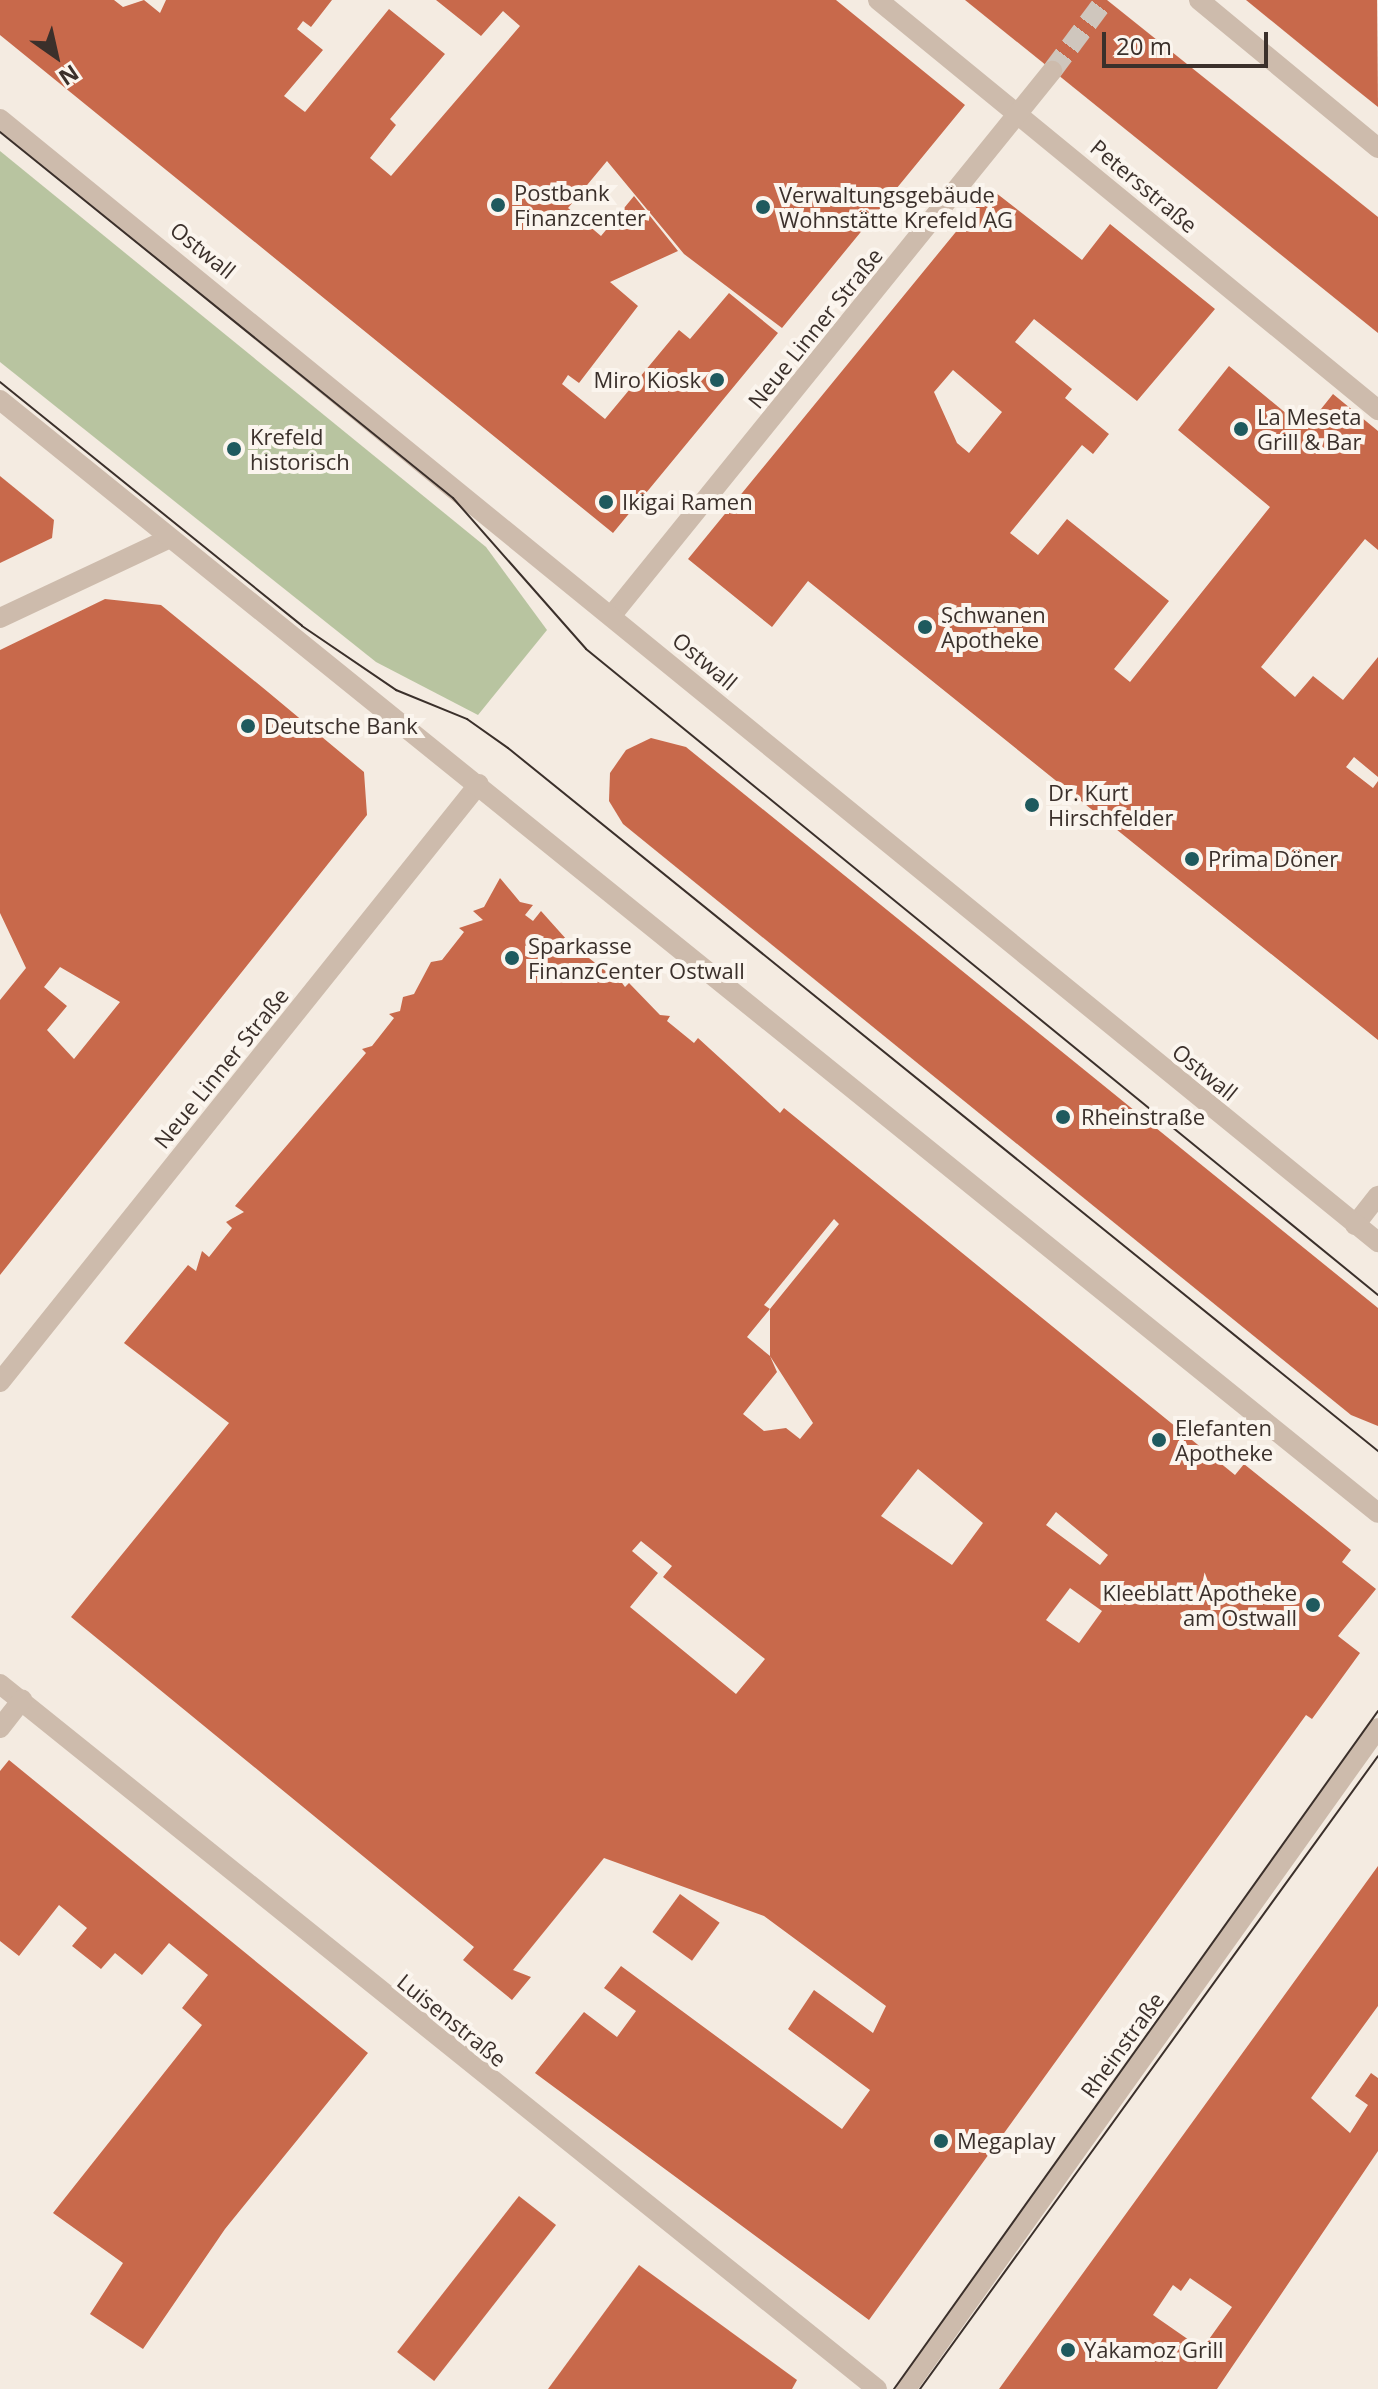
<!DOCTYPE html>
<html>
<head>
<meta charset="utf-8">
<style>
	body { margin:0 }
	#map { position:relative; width:1378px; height:2389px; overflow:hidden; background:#f4ebe1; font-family:"Open Sans",sans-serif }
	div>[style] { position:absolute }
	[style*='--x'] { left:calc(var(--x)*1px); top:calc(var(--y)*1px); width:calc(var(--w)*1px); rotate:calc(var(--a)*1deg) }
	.green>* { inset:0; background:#b8c4a0 }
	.building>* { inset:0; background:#c8694b; transform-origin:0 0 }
	.pedestrian-tunnel>* { height:20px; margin-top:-10px; transform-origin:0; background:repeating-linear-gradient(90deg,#cfc6bd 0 20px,transparent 0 30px) }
	.pedestrian>* { height:20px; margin:-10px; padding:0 10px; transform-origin:10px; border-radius:10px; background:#cdbbac }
	.minor>* { height:20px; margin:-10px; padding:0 10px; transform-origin:10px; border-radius:10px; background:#cdbbac }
	.tertiary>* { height:20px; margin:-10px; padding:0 10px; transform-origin:10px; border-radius:10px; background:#cdbbac }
	.tram>* { height:2px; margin:-1px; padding:0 1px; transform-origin:1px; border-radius:1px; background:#3b302b }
	.dots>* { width:22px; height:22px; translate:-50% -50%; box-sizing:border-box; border:4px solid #fbf5ee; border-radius:50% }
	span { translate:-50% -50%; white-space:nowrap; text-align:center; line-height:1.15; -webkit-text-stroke:8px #fbf5ee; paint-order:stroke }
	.street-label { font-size:22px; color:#3b302b }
	.poi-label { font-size:22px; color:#3b302b }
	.left { translate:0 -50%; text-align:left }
	.right { translate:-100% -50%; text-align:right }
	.north { position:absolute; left:16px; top:16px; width:80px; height:80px; -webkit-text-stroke:6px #fbf5ee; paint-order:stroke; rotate:146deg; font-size:22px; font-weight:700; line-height:32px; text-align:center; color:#3b302b }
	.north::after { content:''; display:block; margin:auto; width:28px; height:36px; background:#3b302b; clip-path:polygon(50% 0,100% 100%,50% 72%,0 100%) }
	.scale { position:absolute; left:1102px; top:32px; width:166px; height:36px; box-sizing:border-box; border:4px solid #3b302b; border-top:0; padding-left:10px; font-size:24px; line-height:28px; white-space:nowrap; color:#3b302b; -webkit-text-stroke:6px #fbf5ee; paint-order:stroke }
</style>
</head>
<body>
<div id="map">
	<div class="green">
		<i style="clip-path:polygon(0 151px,486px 547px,547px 630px,478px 715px,376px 662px,0 362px)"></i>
	</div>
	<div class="building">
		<i style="clip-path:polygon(0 0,114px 0,123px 7px,144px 0,160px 13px,166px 0,332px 0,311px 27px,303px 21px,297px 29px,323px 50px,284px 96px,305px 112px,389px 9px,445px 54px,390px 119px,396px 125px,370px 158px,391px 176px,520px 26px,503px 11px,481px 36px,436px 0,836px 0,965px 105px,782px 328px,684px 254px,607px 161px,568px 208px,601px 236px,634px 196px,678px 251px,610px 282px,638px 306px,579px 383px,568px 375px,562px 384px,605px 419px,679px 330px,690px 339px,729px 293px,778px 333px,613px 533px,0 35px)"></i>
		<i style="clip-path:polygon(965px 0,1107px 0,1378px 217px,1378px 333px)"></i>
		<i style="clip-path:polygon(1246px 0,1377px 0,1378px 107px,1338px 75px)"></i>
		<i style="clip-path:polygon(evenodd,991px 189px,1082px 260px,1110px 224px,1215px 309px,1137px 401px,1034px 319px,1015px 342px,1072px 389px,1065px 398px,1109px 434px,1093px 454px,1082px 445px,1010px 533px,1038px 555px,1067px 519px,1169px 601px,1114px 669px,1130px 682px,1270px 507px,1178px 430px,1229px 366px,1305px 429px,1333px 394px,1378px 431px,1378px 550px,1365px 539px,1261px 667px,1295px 697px,1313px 676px,1343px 700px,1378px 657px,1378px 777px,1354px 757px,1346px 767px,1373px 788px,1378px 781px,1378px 1040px,808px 581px,772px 627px,688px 559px,991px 189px,953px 370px,1002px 412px,969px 453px,957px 443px,934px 392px,953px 370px)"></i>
		<i style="clip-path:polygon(0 476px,54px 520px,52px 538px,0 563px)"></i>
		<i style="clip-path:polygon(evenodd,105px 599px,161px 605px,268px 692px,364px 772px,367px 815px,0 1275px,0 1000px,26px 968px,0 913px,0 650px,105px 599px,60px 967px,120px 1002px,74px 1059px,47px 1030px,67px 1006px,44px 987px,60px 967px)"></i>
		<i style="clip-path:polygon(651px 738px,686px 747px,1378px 1308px,1378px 1426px,1351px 1415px,623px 824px,609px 801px,610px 773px,626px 750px)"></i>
		<i style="clip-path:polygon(evenodd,500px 878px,520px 902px,533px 905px,525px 915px,533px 921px,541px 911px,567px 940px,584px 946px,580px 951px,608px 973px,612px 969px,625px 987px,629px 983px,660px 1015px,670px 1016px,667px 1021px,694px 1043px,698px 1038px,780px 1113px,784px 1108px,1235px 1475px,1244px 1464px,1324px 1528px,1351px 1550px,1342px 1562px,1376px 1589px,1338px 1636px,1360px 1653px,1312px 1719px,1306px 1715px,869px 2320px,535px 2073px,584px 2012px,617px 2037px,636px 2011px,604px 1988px,621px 1966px,842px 2129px,870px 2090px,788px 2029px,814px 1990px,873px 2033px,886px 2006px,764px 1916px,604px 1858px,513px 1970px,531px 1977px,512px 2000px,463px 1960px,474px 1947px,71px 1617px,229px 1423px,124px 1343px,188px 1265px,196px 1271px,202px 1251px,209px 1257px,232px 1228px,226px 1222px,244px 1212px,235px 1206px,366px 1053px,362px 1049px,372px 1046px,394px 1018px,389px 1014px,400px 1011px,403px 997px,414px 994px,431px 962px,442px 960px,464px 932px,459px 928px,483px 920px,473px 911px,484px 907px,500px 878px,834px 1219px,839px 1224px,770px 1309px,764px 1305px,834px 1219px,500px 878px,770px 1309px,770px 1356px,813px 1423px,800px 1439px,786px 1428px,764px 1431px,743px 1414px,777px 1372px,770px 1356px,747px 1337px,770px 1309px,500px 878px,918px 1469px,983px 1523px,952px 1565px,881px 1516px,918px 1469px,500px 878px,1056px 1512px,1108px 1555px,1100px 1565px,1046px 1525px,1056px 1512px,500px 878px,641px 1541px,672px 1566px,663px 1577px,765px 1659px,736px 1694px,630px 1607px,658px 1573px,632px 1551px,641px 1541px,500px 878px,1070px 1588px,1102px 1611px,1079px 1643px,1046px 1620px,1070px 1588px)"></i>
		<i style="clip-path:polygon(9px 1760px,368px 2053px,225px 2229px,143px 2349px,90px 2314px,123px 2263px,53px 2213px,202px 2025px,182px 2008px,208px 1975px,169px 1943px,142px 1975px,115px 1953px,101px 1969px,72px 1946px,87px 1928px,59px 1905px,19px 1956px,0 1941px,0 1771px)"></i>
		<i style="clip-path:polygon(evenodd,1378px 1866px,1378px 2006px,1311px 2098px,1350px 2133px,1368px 2105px,1355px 2096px,1371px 2073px,1378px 2078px,1378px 2151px,1217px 2389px,999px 2389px,1378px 1866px,1190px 2278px,1232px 2307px,1202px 2349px,1153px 2315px,1173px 2285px,1181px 2291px,1190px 2278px)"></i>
		<i style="left:680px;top:1894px;width:49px;height:47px;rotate:36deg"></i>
		<i style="left:519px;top:2196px;width:47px;height:198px;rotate:38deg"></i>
		<i style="clip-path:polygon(639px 2265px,797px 2380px,792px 2389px,548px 2389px)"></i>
	</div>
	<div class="pedestrian-tunnel">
		<i style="--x:1052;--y:71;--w:89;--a:-53.3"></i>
	</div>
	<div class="pedestrian">
		<i style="--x:878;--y:0;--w:647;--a:39.35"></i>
		<i style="--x:1199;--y:0;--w:232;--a:39.6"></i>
		<i style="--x:612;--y:615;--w:700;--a:-51.03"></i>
		<i style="--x:1355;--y:1225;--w:37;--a:-52"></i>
	</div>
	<div class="minor">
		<i style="--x:0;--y:618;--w:188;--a:-25.2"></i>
		<i style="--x:0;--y:1382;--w:766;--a:-51.31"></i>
		<i style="--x:0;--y:1684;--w:1125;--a:38.79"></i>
		<i style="--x:0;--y:1728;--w:36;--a:-52"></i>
		<i style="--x:906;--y:2389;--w:812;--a:-54.47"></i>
	</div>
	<div class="tertiary">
		<i style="--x:0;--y:119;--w:1778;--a:39.18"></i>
		<i style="--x:0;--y:400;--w:1771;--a:38.93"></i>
	</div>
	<div class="tram">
		<i style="--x:0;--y:132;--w:582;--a:38.94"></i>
		<i style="--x:453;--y:498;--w:201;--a:48.6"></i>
		<i style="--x:586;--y:649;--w:1022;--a:39.2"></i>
		<i style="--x:0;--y:382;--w:388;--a:38.9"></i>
		<i style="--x:302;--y:626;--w:114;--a:34.2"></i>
		<i style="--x:396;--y:690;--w:77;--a:22.2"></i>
		<i style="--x:467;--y:719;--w:50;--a:35.3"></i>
		<i style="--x:508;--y:748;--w:1119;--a:38.94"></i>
		<i style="--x:894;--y:2389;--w:833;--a:-54.48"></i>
		<i style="--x:920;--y:2389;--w:781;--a:-54.11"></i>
	</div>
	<div class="dots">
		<i style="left:498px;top:205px;background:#1f5a5e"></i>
		<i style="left:763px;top:207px;background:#1f5a5e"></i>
		<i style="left:717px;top:380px;background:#1f5a5e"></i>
		<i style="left:1241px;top:429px;background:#1f5a5e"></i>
		<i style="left:234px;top:449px;background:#1f5a5e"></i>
		<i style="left:606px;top:502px;background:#1f5a5e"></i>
		<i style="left:925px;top:627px;background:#1f5a5e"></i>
		<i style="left:248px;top:726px;background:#1f5a5e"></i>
		<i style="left:1032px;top:805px;background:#1f5a5e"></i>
		<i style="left:1192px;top:859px;background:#1f5a5e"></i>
		<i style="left:512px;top:958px;background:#1f5a5e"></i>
		<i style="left:1063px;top:1117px;background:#1f5a5e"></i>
		<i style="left:1159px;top:1440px;background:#1f5a5e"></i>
		<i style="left:1313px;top:1605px;background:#1f5a5e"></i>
		<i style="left:941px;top:2141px;background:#1f5a5e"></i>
		<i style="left:1068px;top:2350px;background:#1f5a5e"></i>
	</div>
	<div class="street-label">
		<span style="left:1144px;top:186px;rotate:40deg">Petersstraße</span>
		<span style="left:203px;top:250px;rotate:39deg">Ostwall</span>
		<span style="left:815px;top:328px;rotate:-51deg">Neue Linner Straße</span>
		<span style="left:705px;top:661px;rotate:40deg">Ostwall</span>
		<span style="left:221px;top:1068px;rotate:-51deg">Neue Linner Straße</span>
		<span style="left:1205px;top:1072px;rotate:39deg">Ostwall</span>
		<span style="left:452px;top:2020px;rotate:39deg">Luisenstraße</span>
		<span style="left:1122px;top:2045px;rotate:-54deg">Rheinstraße</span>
	</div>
	<div class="poi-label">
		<span class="left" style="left:514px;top:205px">Postbank<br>Finanzcenter</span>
		<span class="left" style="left:779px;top:207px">Verwaltungsgebäude<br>Wohnstätte Krefeld AG</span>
		<span class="right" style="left:701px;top:380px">Miro Kiosk</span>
		<span class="left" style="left:1257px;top:429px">La Meseta<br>Grill &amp; Bar</span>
		<span class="left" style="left:250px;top:449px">Krefeld<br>historisch</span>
		<span class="left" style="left:622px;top:502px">Ikigai Ramen</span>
		<span class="left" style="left:941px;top:627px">Schwanen<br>Apotheke</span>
		<span class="left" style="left:264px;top:726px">Deutsche Bank</span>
		<span class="left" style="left:1048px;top:805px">Dr. Kurt<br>Hirschfelder</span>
		<span class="left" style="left:1208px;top:859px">Prima Döner</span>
		<span class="left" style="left:528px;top:958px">Sparkasse<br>FinanzCenter Ostwall</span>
		<span class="left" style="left:1081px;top:1117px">Rheinstraße</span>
		<span class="left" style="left:1175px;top:1440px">Elefanten<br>Apotheke</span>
		<span class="right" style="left:1297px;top:1605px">Kleeblatt Apotheke<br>am Ostwall</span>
		<span class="left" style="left:957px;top:2141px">Megaplay</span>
		<span class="left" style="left:1084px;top:2350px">Yakamoz Grill</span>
	</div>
	<div class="north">N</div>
	<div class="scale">20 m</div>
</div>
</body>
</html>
